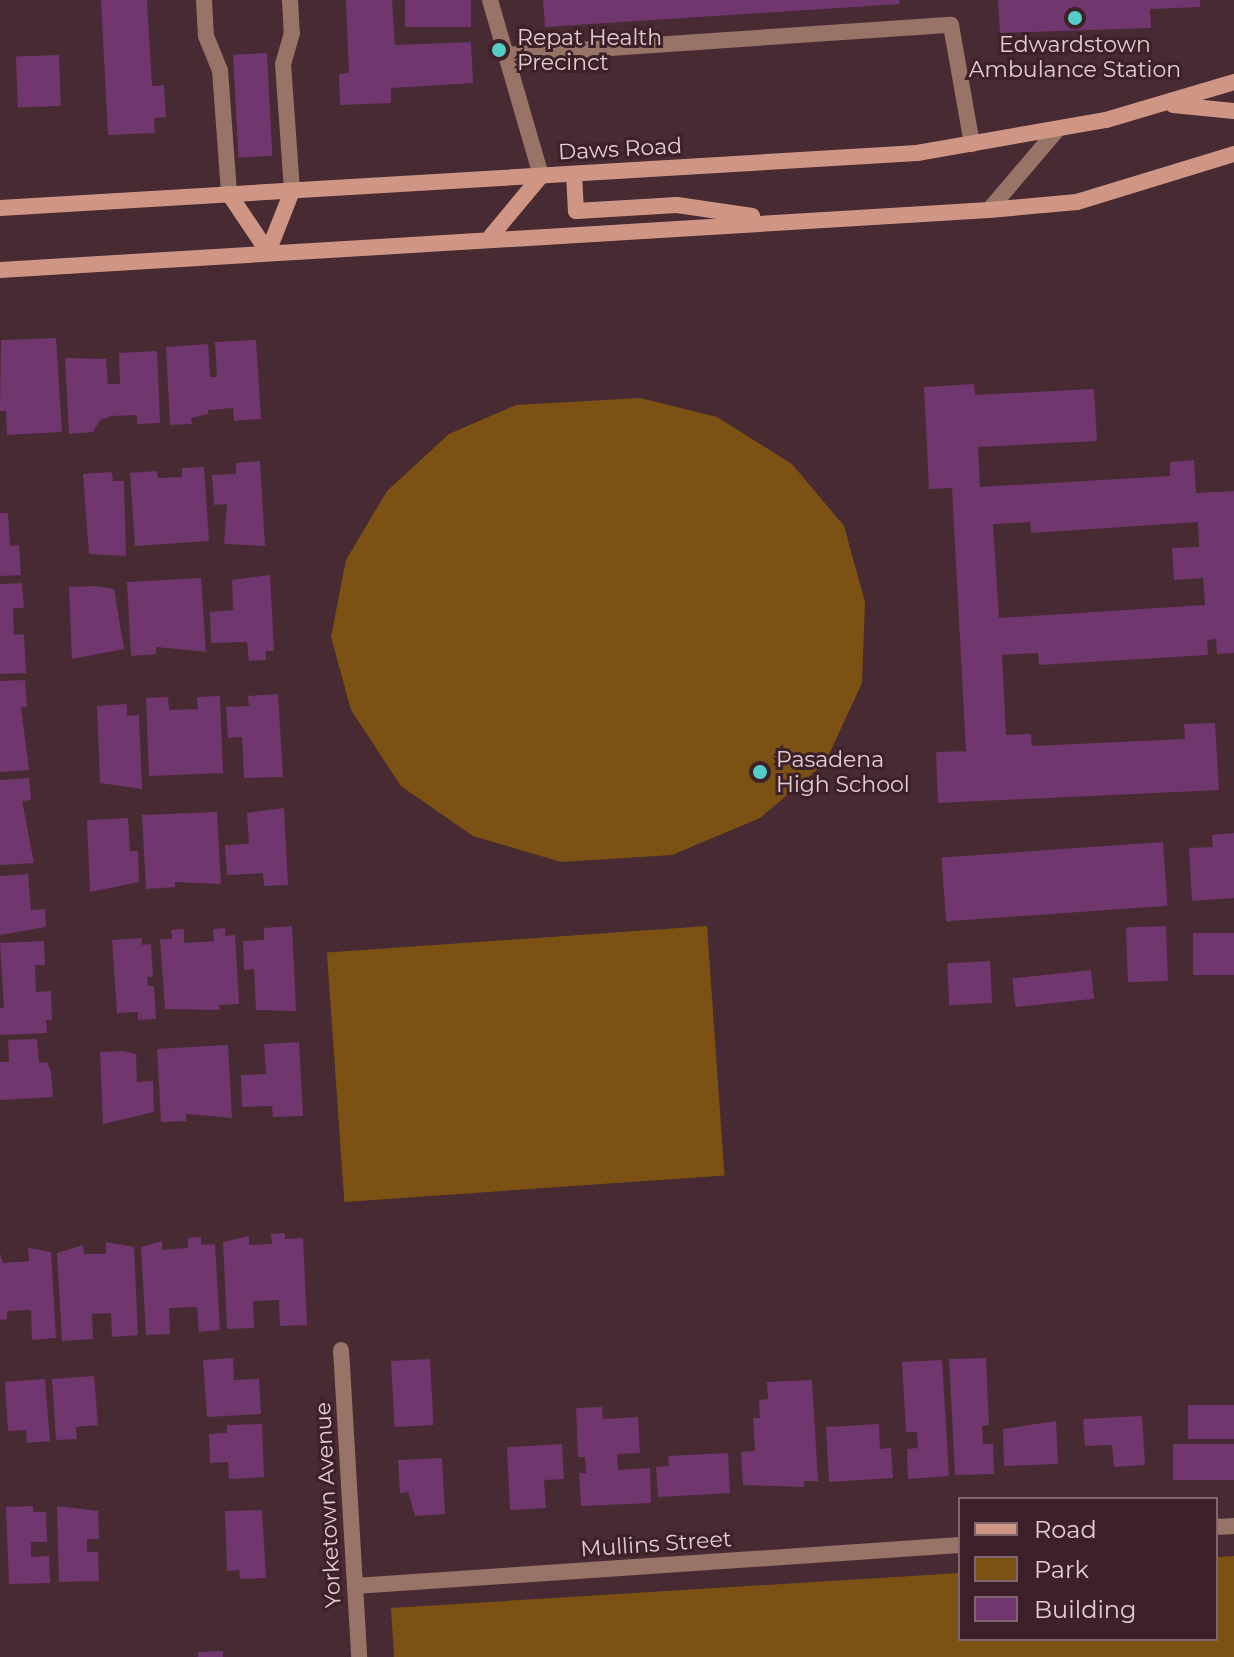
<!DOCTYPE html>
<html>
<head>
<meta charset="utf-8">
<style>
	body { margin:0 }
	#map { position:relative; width:1234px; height:1657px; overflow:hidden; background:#482a32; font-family:Montserrat,sans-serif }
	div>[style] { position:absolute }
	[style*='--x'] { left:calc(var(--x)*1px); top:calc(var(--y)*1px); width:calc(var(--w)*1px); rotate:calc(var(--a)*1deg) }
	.green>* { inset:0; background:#7c5214; transform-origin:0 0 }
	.building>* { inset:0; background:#70376f; transform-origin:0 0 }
	.lane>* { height:16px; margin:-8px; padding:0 8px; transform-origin:8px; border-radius:8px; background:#987368 }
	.street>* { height:16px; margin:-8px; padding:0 8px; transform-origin:8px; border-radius:8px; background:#987368 }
	.secondary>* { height:16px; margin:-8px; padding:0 8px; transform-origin:8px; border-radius:8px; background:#d09685 }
	.dots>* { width:22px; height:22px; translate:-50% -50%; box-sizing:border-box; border:4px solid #3d2028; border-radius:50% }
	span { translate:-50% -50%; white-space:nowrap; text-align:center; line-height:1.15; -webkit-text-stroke:6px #3d2028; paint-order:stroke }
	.poi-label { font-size:22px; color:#e2ced2 }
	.left { translate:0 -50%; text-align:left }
	.street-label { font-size:22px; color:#e2ced2 }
	.legend { position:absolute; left:958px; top:1497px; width:260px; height:144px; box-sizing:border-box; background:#3d2028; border:2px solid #7f666c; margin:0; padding:10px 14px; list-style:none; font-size:24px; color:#e2ced2 }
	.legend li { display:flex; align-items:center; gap:16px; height:40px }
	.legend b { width:40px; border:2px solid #7f666c }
</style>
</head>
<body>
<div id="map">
	<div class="green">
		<i style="clip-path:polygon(640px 398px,717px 417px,792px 464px,844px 526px,865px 602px,862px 683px,825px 763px,760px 818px,672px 855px,561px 862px,473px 836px,401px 786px,351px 710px,331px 637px,346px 560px,387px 491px,449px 434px,516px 405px)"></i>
		<i style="left:707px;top:926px;width:250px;height:381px;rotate:86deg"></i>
		<i style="clip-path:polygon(1234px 1556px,1234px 1657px,394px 1657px,391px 1608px,960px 1573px,960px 1639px,1216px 1639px,1216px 1557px)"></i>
	</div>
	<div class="building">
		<i style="clip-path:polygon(101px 0,147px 0,152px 86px,164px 85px,166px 117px,154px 118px,155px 133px,108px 135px)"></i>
		<i style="clip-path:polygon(346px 0,392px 0,395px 45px,471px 42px,473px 83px,391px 88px,391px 103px,340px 105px,339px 74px,349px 73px)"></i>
		<i style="left:405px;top:0;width:66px;height:27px"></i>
		<i style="clip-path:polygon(543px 0,899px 0,900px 4px,545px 27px)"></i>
		<i style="clip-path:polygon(998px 0,1200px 0,1200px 7px,1150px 9px,1151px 28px,1000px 33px)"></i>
		<i style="left:267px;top:53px;width:103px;height:34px;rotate:87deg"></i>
		<i style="left:59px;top:55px;width:51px;height:43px;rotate:88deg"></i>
		<i style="clip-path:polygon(56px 338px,62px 432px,7px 435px,6px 411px,0 411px,1px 340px)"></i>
		<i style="clip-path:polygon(256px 340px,261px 419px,234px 421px,233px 408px,208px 410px,208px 414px,191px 418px,192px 424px,170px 425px,166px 347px,208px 344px,210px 377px,217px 377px,215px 342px)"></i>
		<i style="clip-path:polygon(157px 351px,160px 423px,137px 424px,137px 415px,111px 416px,100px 420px,93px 432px,69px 434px,65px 358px,106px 359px,108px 384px,120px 384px,119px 353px)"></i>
		<i style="clip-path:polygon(evenodd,974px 384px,975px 395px,1094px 389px,1097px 441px,978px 447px,980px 487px,1170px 476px,1170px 462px,1194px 460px,1196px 493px,1234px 491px,1234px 653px,1217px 654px,1216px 639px,1207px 640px,1208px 655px,1039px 665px,1038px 653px,1002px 655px,1006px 735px,1031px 734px,1032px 746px,1185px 739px,1184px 724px,1215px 723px,1219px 790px,938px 803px,936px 752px,966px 751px,952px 488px,929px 489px,924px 387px,974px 384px,1030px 522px,1031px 533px,1198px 522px,1199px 547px,1172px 548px,1174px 580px,1203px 578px,1205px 605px,999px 618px,993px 524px,1030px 522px)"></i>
		<i style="clip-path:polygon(260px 461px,265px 546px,224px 544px,227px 504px,214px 505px,212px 475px,236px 474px,236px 463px)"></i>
		<i style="clip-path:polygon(204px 467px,209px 541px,135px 546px,130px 473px,157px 471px,158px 478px,182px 477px,182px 468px)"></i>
		<i style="clip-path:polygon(112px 472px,113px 481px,124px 481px,126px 556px,89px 554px,83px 474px)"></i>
		<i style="clip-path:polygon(0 513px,8px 513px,10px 546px,19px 545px,21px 575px,0 576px)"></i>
		<i style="clip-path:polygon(270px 575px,274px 651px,266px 651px,266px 660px,249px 661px,247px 642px,211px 643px,210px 612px,233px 610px,232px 580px)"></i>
		<i style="clip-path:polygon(201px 578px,206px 652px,156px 647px,156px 654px,131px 656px,127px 582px)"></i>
		<i style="clip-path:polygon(22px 583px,24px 608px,13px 608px,14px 635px,24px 634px,26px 673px,0 674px,0 584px)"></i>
		<i style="clip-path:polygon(95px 586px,114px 589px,124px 649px,72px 659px,69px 587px)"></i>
		<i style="clip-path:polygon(25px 680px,27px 707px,21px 707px,29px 770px,0 772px,0 681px)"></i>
		<i style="clip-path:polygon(278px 694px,283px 777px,244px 778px,242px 737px,228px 738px,226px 707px,249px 706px,248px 696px)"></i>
		<i style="clip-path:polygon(220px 696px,223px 773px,149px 776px,146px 698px,168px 697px,169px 710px,198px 709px,197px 697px)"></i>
		<i style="clip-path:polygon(127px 704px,127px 716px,139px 715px,142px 789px,100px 783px,97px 706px)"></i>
		<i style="clip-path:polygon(29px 778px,31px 800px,22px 801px,34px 863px,0 865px,0 780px)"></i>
		<i style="clip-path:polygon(284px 808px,288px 885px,264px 886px,263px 873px,227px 875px,225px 845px,249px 844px,247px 813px)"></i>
		<i style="clip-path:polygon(217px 812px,221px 884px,175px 882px,175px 887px,146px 889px,142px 815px)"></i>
		<i style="clip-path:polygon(128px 818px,130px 851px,138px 851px,139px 882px,90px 892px,87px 820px)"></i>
		<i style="clip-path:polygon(1234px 833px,1234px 898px,1192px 901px,1189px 848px,1213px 847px,1212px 835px)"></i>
		<i style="left:1163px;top:842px;width:64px;height:222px;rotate:86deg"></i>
		<i style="clip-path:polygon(28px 874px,31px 910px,45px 909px,46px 927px,0 935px,0 876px)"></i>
		<i style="clip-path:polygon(292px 926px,296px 1011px,256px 1010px,254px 969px,244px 970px,243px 941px,264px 940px,264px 928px)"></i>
		<i style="left:1166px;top:926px;width:55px;height:40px;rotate:88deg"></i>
		<i style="clip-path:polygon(225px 928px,225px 936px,235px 935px,239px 1004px,219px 1005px,220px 1010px,165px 1009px,160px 939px,172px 939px,171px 930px,184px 929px,184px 943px,214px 941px,213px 929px)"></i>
		<i style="left:1234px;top:933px;width:42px;height:41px;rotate:90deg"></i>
		<i style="clip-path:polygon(142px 938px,142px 945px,151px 944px,153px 977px,147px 977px,148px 986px,154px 986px,156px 1019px,138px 1020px,138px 1012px,117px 1013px,112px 940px)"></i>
		<i style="clip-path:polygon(44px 941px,45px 965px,35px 965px,36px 992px,51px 991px,52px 1020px,46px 1020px,47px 1033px,0 1035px,0 1008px,4px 1008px,0 943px)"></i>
		<i style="left:990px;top:961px;width:42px;height:43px;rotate:87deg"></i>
		<i style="left:1091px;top:970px;width:29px;height:79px;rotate:84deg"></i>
		<i style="clip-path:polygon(37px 1039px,39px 1063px,47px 1062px,51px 1071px,53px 1097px,0 1100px,0 1062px,9px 1062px,8px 1040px)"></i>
		<i style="clip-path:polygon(299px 1042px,303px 1116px,273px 1117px,272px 1106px,242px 1107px,241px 1075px,266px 1074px,264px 1044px)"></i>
		<i style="clip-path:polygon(228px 1045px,232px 1118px,186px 1114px,186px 1121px,161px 1122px,157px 1049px)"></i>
		<i style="clip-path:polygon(123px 1051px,136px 1054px,137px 1082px,153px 1081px,154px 1112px,103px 1124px,100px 1052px)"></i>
		<i style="clip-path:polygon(285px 1233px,285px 1239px,303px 1238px,307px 1325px,280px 1326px,279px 1300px,253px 1301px,254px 1328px,227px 1329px,223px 1242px,249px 1236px,249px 1245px,272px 1244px,271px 1234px)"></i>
		<i style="clip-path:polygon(201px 1237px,201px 1245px,215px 1244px,220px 1330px,199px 1332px,197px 1307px,169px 1308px,170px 1334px,146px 1335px,141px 1247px,162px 1241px,162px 1250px,188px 1248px,188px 1238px)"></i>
		<i style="clip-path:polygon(106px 1242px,134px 1247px,138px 1335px,112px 1337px,111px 1313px,92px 1314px,93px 1339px,62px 1341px,57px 1253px,83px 1245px,84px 1254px,106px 1254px)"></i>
		<i style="clip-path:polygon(28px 1248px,51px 1252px,56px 1338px,32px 1340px,31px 1310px,7px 1311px,7px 1319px,0 1320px,0 1253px,3px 1263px,29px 1261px)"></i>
		<i style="clip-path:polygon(233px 1358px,234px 1380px,259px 1379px,261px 1414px,207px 1417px,203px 1360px)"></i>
		<i style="clip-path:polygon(986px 1358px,989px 1425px,982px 1426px,983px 1444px,993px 1444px,994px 1474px,955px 1475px,949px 1359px)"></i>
		<i style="left:430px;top:1359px;width:66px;height:39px;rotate:87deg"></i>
		<i style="clip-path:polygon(942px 1360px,949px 1476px,908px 1479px,907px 1449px,918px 1448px,917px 1432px,906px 1432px,902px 1362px)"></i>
		<i style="clip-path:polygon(94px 1376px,98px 1425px,76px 1427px,77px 1439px,56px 1440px,52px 1379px)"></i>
		<i style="clip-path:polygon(45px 1379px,50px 1441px,27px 1443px,26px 1430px,8px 1431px,5px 1382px)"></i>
		<i style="clip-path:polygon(812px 1380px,818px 1481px,804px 1481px,804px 1487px,743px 1485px,741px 1452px,755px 1451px,753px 1418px,760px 1418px,759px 1400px,768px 1399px,767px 1382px)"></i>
		<i style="left:1234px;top:1405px;width:34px;height:46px;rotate:90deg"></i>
		<i style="clip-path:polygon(602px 1407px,603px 1419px,638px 1417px,640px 1453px,617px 1454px,618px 1470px,650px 1468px,651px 1503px,581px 1506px,579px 1473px,586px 1473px,585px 1457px,578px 1457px,576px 1408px)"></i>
		<i style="clip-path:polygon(1142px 1416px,1145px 1465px,1114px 1467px,1112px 1445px,1085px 1446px,1083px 1419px)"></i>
		<i style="clip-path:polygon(1056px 1421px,1058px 1464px,1004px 1466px,1003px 1429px)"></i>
		<i style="clip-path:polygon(262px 1424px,264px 1477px,229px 1479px,228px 1462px,210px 1463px,209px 1434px,227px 1433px,227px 1425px)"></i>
		<i style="clip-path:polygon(879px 1424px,880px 1449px,891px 1448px,893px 1478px,829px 1482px,826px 1427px)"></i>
		<i style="clip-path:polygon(562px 1444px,564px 1479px,544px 1480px,546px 1508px,510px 1510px,507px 1447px)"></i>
		<i style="left:1234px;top:1444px;width:36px;height:61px;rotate:90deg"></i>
		<i style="clip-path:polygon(728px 1453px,730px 1493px,658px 1497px,656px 1467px,669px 1466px,668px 1456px)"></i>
		<i style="clip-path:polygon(442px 1458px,445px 1514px,415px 1516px,408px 1492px,400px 1493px,398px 1460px)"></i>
		<i style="clip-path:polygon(33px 1506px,33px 1512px,46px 1512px,47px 1542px,31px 1542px,31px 1557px,49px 1556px,50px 1583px,9px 1584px,6px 1507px)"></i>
		<i style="clip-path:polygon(57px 1506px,98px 1511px,99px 1539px,87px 1539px,87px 1552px,98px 1552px,99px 1581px,59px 1582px)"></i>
		<i style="clip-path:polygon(262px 1510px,266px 1578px,240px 1579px,239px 1570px,227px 1571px,225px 1511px)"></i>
		<i style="clip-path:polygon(223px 1651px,223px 1657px,198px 1657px,198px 1652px)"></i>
	</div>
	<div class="lane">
		<i style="--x:204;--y:0;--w:36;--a:87"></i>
		<i style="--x:206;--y:36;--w:37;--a:68"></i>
		<i style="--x:220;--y:70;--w:124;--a:85.8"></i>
		<i style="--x:290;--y:0;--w:33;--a:87"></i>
		<i style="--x:292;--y:33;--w:32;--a:106"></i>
		<i style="--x:283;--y:64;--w:127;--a:85.9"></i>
		<i style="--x:490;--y:0;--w:183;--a:73.8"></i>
		<i style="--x:506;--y:55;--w:446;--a:-3.9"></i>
		<i style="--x:951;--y:25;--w:121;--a:80"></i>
		<i style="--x:989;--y:210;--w:106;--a:-49.6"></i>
	</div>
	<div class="street">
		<i style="--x:341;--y:1350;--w:308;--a:86.6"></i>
		<i style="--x:1216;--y:1527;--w:18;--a:-3"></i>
		<i style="--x:355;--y:1586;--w:606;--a:-3.88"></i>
	</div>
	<div class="secondary">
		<i style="--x:1173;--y:105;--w:61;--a:5.6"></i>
		<i style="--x:574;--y:174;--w:37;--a:87"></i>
		<i style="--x:576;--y:211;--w:101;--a:-3.4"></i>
		<i style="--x:677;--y:205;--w:76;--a:8.3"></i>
		<i style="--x:229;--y:194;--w:70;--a:56.1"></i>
		<i style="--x:0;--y:208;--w:919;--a:-3.43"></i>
		<i style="--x:917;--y:153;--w:192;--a:-9.9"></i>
		<i style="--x:1106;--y:120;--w:134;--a:-16.5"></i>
		<i style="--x:491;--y:236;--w:78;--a:-50.2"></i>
		<i style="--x:268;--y:252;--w:66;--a:-68.5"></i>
		<i style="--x:0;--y:270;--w:991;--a:-3.47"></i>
		<i style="--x:989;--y:210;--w:88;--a:-5.2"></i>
		<i style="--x:1077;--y:202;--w:164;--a:-17"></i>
	</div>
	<div class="dots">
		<i style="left:1075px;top:18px;background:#54cdc7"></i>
		<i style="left:499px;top:50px;background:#54cdc7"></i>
		<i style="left:760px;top:772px;background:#54cdc7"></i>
	</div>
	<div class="poi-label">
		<span class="left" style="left:517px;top:50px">Repat Health<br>Precinct</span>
		<span style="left:1075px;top:57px">Edwardstown<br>Ambulance Station</span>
		<span class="left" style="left:776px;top:772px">Pasadena<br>High School</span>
	</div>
	<div class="street-label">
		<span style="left:620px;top:149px;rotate:-3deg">Daws Road</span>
		<span style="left:328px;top:1505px;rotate:-93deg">Yorketown Avenue</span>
		<span style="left:656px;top:1544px;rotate:-4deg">Mullins Street</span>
	</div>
	<ul class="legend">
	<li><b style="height:10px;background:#d09685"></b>Road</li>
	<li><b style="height:22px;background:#7c5214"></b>Park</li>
	<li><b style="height:22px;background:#70376f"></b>Building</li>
	</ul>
</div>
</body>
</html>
